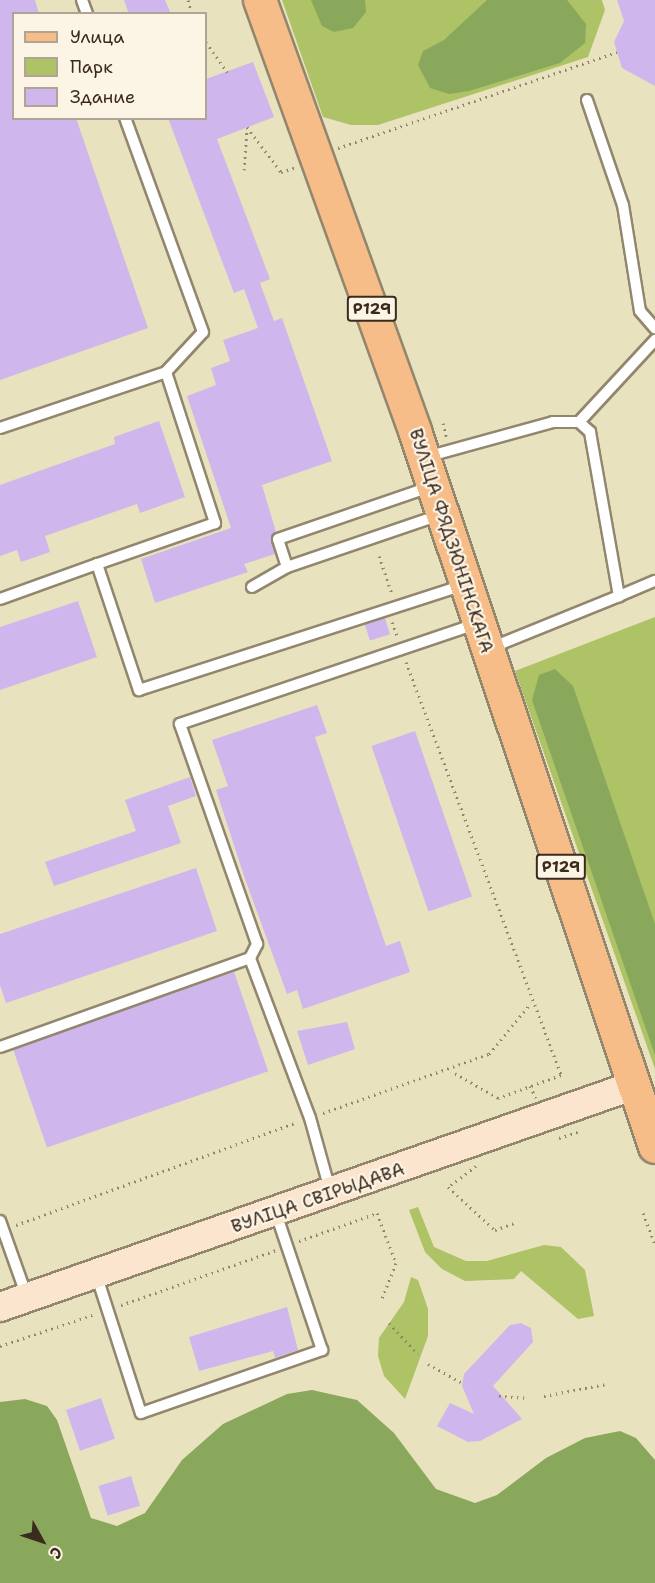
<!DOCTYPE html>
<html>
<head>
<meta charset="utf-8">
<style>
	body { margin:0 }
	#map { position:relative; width:655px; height:1583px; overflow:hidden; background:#e9e2bf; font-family:"Shantell Sans",sans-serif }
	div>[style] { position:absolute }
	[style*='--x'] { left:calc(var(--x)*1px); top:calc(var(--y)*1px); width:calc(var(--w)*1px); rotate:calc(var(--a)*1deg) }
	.green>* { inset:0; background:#aec266 }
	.forest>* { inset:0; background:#8aa85b }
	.building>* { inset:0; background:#cfb6ed; transform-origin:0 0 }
	.path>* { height:3px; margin-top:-1.5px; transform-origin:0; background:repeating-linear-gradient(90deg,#92866e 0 1.5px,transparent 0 6px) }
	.roads { filter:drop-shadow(2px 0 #92866e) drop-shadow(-2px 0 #92866e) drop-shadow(0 2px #92866e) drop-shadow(0 -2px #92866e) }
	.service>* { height:10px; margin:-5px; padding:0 5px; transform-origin:5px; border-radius:5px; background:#fff }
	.secondary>* { height:28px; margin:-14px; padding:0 14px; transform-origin:14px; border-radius:14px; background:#fce5cf }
	.primary>* { height:32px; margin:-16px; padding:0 16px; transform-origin:16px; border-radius:16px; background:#f7bd88 }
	span { translate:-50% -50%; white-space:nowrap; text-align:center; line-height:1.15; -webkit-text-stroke:4.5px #fcf5e5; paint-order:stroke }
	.shield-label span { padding:2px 4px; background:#fcf5e5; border:2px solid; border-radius:4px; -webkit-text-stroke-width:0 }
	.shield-label { font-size:16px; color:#3b2a1e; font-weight:700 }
	.street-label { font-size:18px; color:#3b2a1e }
	.legend { position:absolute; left:12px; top:12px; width:195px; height:108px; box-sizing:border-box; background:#fcf5e5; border:2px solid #afa495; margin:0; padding:8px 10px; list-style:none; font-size:18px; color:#3b2a1e }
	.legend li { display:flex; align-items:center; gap:12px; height:30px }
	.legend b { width:30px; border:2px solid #afa495 }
	.north { position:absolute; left:12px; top:1511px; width:60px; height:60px; -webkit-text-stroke:4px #fcf5e5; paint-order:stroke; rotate:130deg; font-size:16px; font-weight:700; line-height:24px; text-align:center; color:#3b2a1e }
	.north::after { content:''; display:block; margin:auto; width:21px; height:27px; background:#3b2a1e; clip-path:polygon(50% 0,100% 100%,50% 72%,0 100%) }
</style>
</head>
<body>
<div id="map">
	<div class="green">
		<i style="clip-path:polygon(282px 0,602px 0,605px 10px,588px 57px,378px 125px,351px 125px,323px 117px)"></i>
		<i style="clip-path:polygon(655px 617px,655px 1069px,515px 671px)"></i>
		<i style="clip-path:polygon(418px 1207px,434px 1247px,466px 1261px,487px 1261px,544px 1245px,561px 1247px,585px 1270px,594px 1316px,578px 1319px,521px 1271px,514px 1279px,465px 1281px,442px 1269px,425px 1252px,409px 1210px)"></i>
		<i style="clip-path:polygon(411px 1277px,418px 1280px,428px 1309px,428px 1336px,405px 1399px,384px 1376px,378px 1356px,379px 1338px,404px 1302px)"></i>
	</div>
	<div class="forest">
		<i style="clip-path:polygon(311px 0,365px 0,366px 12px,353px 28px,334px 32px,322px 26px)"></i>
		<i style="clip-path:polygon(487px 0,567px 0,586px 24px,585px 43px,560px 63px,469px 91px,449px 94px,430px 88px,418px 65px,423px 51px,444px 40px)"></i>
		<i style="clip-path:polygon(555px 669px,573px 686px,655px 924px,655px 1055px,532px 700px,539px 675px)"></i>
		<i style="clip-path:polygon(312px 1390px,357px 1400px,394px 1433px,436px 1489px,475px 1503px,497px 1495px,546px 1458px,585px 1438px,620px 1431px,636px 1438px,655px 1460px,655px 1583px,0 1583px,0 1402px,25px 1399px,47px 1406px,57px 1420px,91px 1518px,117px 1526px,145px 1513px,182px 1460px,223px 1424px,287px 1394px)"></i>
	</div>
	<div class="building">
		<i style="clip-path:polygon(0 0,35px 0,39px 14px,14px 14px,14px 118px,76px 118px,148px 328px,0 380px)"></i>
		<i style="clip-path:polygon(124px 0,165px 0,171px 14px,129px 14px)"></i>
		<i style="clip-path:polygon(617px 0,655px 0,655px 86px,622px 68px,614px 42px,624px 21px)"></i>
		<i style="clip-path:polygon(253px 62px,274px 117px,217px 139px,270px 279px,260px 283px,274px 321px,282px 318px,332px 461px,262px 485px,276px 532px,271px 538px,275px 554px,244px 564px,248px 572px,155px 603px,141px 559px,231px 528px,187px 396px,216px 385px,211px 368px,230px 361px,223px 340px,258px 328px,244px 289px,234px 293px,168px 118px,206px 118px,206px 79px)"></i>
		<i style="clip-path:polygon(159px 421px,185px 497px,140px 513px,137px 504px,45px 536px,50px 552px,21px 562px,17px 550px,0 556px,0 485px,115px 444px,114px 437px)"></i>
		<i style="clip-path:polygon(78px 601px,97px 657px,0 690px,0 627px)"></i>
		<i style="left:385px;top:618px;width:17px;height:21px;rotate:73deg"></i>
		<i style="clip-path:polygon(317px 705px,327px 733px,315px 737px,386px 946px,400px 941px,410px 972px,303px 1009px,297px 990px,287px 994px,244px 876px,216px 790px,228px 786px,212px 740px)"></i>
		<i style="left:415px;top:731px;width:175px;height:46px;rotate:71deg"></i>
		<i style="clip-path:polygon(190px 777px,196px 796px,168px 806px,181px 843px,54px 886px,45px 862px,136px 831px,125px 800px)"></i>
		<i style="clip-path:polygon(196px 868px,217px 931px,6px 1003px,0 985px,0 934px)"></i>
		<i style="left:234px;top:972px;width:105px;height:234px;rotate:71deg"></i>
		<i style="clip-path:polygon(347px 1022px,355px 1049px,308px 1065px,297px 1031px)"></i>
		<i style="clip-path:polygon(287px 1307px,298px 1350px,275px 1358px,273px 1351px,199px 1371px,189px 1337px)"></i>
		<i style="clip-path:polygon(521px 1323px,531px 1328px,533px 1342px,493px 1386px,522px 1419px,480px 1441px,468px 1442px,437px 1426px,450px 1403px,474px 1414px,462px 1386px,464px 1374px,510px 1325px)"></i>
		<i style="left:101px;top:1398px;width:43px;height:37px;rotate:71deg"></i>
		<i style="left:131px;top:1476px;width:31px;height:34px;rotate:73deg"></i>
	</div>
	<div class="path">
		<i style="--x:188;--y:0;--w:15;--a:74"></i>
		<i style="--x:206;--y:42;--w:37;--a:55"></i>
		<i style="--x:247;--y:127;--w:56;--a:52.9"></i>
		<i style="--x:281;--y:172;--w:17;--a:-17"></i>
		<i style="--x:338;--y:148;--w:295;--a:-19"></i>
		<i style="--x:244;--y:170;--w:41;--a:-85.8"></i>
		<i style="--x:443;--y:423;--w:16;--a:76"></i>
		<i style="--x:379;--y:556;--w:39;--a:71"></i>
		<i style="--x:392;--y:622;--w:15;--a:70"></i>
		<i style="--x:406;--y:662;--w:441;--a:69.4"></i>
		<i style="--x:561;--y:1075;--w:67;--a:159.9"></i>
		<i style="--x:498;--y:1098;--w:54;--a:-150.1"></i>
		<i style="--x:530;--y:1086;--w:13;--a:63"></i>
		<i style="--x:323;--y:1113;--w:176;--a:-19.6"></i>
		<i style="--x:489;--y:1054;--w:66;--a:-50.5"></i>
		<i style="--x:559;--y:1138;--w:22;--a:-18"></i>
		<i style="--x:476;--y:1166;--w:35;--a:143"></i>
		<i style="--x:448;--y:1187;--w:64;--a:42.5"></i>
		<i style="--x:495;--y:1230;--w:20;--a:-20"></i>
		<i style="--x:643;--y:1213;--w:34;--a:69"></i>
		<i style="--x:16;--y:1225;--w:299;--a:-20.1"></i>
		<i style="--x:299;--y:1241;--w:83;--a:-19.7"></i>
		<i style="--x:377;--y:1213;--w:53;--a:69.2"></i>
		<i style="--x:396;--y:1263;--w:41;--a:111.5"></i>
		<i style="--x:121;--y:1305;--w:164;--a:-19.5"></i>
		<i style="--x:389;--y:1323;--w:42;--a:46.9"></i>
		<i style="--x:0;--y:1346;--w:100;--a:-18.6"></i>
		<i style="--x:428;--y:1364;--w:39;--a:29"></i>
		<i style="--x:499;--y:1396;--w:30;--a:4"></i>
		<i style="--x:544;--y:1396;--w:63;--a:-11"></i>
	</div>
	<div class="roads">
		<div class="service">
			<i style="--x:82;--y:0;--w:15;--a:70"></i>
			<i style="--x:587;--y:100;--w:111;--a:71.1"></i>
			<i style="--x:623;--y:205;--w:107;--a:80.9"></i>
			<i style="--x:640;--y:311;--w:23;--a:49"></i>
			<i style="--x:166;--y:372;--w:159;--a:72"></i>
			<i style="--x:215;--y:523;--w:125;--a:160.8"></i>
			<i style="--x:97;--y:564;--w:133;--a:71.6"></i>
			<i style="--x:139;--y:690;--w:342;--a:-17.9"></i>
			<i style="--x:579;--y:422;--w:112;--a:-47.2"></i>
			<i style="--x:0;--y:428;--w:175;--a:-18.6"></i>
			<i style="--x:166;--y:372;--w:54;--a:-47.2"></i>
			<i style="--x:203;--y:332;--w:228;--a:-110"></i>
			<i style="--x:426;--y:457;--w:132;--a:-15.4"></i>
			<i style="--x:553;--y:422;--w:26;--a:0"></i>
			<i style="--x:579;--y:422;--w:15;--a:42"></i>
			<i style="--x:590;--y:432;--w:167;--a:80"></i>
			<i style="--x:619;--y:596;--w:139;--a:158"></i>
			<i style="--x:287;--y:567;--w:162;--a:-18.8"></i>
			<i style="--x:252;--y:587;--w:40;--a:-29.7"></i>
			<i style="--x:287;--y:567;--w:29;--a:-108"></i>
			<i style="--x:278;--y:539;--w:161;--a:-18.9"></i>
			<i style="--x:619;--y:596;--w:39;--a:-23"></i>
			<i style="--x:0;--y:599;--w:103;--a:-19.8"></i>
			<i style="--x:0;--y:1047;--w:265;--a:-19.6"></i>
			<i style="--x:330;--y:1190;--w:75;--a:-105.5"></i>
			<i style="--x:310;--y:1118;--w:171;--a:-110.6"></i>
			<i style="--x:250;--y:958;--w:16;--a:-63"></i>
			<i style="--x:257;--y:944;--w:233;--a:-109.3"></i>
			<i style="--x:180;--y:724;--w:315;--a:-18.7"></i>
			<i style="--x:0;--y:1221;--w:81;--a:70.4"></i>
			<i style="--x:96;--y:1274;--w:146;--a:72.1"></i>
			<i style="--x:141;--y:1413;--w:192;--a:-19.2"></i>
			<i style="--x:322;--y:1350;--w:145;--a:-108.6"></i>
		</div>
		<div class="secondary">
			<i style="--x:0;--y:1307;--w:673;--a:-19.27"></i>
		</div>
		<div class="primary">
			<i style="--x:260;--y:0;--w:458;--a:70.2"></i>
			<i style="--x:415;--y:431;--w:755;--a:71.47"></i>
		</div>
	</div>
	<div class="shield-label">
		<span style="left:372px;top:309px">Р129</span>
		<span style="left:561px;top:867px">Р129</span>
	</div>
	<div class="street-label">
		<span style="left:451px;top:541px;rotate:72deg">ВУЛІЦА ФЯДЗЮНІНСКАГА</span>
		<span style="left:318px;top:1198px;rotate:-19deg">ВУЛІЦА СВІРЫДАВА</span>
	</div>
	<ul class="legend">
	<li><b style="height:8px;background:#f7bd88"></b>Улица</li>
	<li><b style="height:16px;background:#aec266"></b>Парк</li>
	<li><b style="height:16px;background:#cfb6ed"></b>Здание</li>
	</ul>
	<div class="north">С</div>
</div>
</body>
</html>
